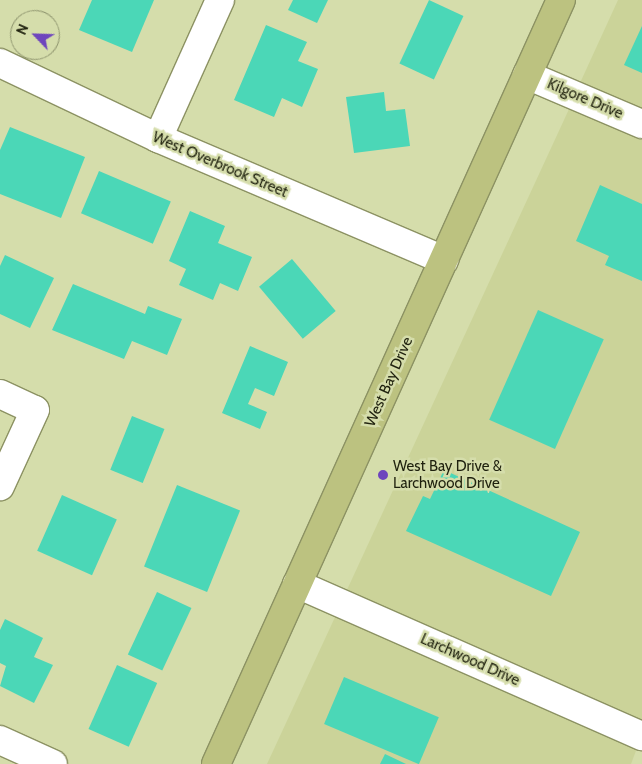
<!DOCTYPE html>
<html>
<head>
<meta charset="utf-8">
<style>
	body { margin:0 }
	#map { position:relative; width:642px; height:764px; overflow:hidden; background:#d5ddab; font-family:Cabin,sans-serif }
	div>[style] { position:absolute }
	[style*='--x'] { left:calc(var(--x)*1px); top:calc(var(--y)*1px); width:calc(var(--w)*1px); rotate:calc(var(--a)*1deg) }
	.built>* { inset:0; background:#cbd399 }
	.building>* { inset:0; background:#4bd7b7; transform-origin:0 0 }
	.roads { filter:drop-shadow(1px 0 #8c9263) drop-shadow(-1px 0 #8c9263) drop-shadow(0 1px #8c9263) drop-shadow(0 -1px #8c9263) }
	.minor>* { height:28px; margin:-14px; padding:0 14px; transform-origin:14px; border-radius:14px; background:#fff }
	.primary>* { height:28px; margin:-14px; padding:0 14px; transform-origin:14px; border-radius:14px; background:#bcc280 }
	.dots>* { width:14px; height:14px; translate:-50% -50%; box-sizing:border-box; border:2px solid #d5ddab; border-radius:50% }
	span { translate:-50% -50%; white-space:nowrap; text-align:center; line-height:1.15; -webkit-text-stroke:5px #d5ddab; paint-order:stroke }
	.street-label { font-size:15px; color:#1f210e }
	.poi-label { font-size:15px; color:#1f210e }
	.left { translate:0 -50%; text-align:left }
	.north { position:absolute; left:10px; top:10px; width:50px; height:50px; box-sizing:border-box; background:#d5ddab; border:1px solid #8c926c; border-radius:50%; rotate:294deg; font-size:14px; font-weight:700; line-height:20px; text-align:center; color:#1f210e }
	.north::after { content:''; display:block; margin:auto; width:18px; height:22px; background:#6e45bd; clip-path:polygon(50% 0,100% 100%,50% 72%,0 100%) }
</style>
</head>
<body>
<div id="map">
	<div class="built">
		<i style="clip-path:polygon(618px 0,642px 0,642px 110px,580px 83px)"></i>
		<i style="clip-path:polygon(570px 107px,642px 138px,642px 722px,346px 592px)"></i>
		<i style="clip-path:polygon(336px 615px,637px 748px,631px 764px,267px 764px)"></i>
	</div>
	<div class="building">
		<i style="clip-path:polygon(92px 0,154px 0,132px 52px,79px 30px)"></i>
		<i style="clip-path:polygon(293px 0,328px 0,317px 23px,288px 10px)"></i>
		<i style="left:429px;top:0;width:38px;height:70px;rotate:25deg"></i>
		<i style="clip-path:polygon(266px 25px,307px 42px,298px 61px,318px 69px,302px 107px,282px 98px,274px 117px,234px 100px)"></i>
		<i style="clip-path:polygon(642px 26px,642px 73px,624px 65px)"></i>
		<i style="clip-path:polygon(384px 92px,386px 111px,405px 109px,410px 146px,354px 153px,346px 97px)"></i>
		<i style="clip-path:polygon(10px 127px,85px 157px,61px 218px,0 194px,0 150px)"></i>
		<i style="left:99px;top:171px;width:78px;height:46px;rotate:23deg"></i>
		<i style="clip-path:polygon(600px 185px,642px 204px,642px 281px,605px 265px,609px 256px,576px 241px)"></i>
		<i style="clip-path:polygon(190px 211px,225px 226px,218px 243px,252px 257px,238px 291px,220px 283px,213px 300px,179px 285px,186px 269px,169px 261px)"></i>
		<i style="clip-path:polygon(5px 255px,54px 278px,30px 328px,0 314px,0 266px)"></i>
		<i style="left:292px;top:259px;width:68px;height:43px;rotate:50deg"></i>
		<i style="clip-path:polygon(73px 284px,145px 314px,148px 306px,182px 319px,167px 355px,132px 341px,124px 359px,52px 330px)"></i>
		<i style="left:538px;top:310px;width:72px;height:120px;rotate:24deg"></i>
		<i style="clip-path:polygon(250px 346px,288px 362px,274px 396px,255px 388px,248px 404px,267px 412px,260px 429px,222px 413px)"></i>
		<i style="left:132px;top:416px;width:35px;height:58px;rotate:22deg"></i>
		<i style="clip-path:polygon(444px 470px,580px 532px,551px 596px,406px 531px,423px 496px,430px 499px)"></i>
		<i style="left:177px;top:485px;width:68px;height:88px;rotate:22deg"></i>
		<i style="left:62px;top:495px;width:60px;height:61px;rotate:24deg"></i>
		<i style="left:157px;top:592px;width:38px;height:69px;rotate:25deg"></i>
		<i style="clip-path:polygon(5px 619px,43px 638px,34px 657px,53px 665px,34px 703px,0 686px,6px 666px,0 663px,0 630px)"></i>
		<i style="left:117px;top:665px;width:44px;height:70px;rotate:24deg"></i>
		<i style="left:344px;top:677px;width:103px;height:51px;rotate:23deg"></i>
		<i style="clip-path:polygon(385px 754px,406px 764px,380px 764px)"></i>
	</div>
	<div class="roads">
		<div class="minor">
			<i style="--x:0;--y:63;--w:175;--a:25.4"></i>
			<i style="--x:158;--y:138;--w:311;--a:23.1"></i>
			<i style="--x:527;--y:75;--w:125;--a:23.1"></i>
			<i style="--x:158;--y:138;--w:151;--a:-65.8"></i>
			<i style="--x:0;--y:394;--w:38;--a:25"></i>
			<i style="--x:35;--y:410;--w:84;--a:114.7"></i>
			<i style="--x:297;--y:584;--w:377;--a:23.8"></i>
			<i style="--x:0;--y:740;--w:58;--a:24.4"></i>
		</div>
		<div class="primary">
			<i style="--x:216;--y:764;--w:838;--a:-65.7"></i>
		</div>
	</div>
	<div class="dots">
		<i style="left:383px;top:475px;background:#6e45bd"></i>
	</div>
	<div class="street-label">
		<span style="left:585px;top:99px;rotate:23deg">Kilgore Drive</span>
		<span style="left:220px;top:165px;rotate:23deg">West Overbrook Street</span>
		<span style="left:389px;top:382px;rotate:-66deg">West Bay Drive</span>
		<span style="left:470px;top:660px;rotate:24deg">Larchwood Drive</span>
	</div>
	<div class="poi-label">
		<span class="left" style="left:393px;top:475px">West Bay Drive &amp;<br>Larchwood Drive</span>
	</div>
	<div class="north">N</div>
</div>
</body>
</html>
